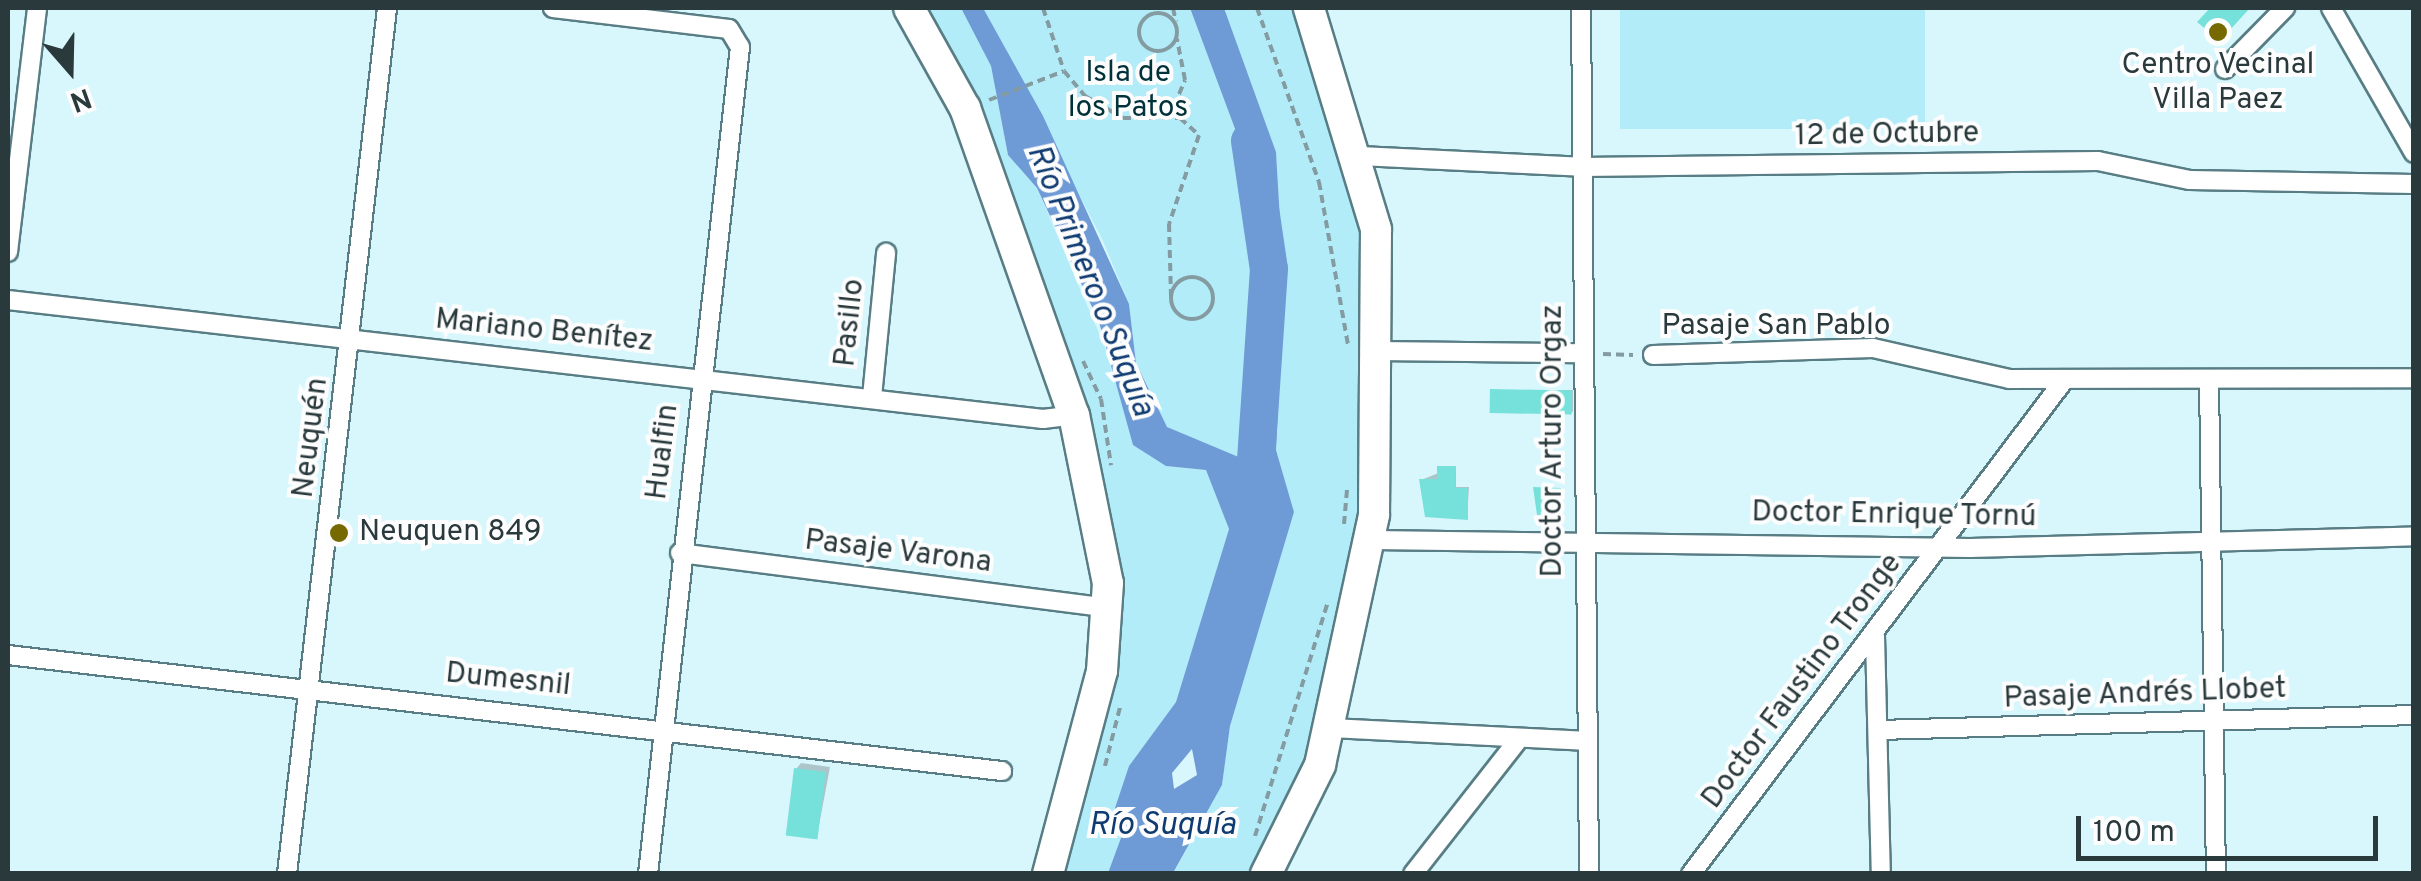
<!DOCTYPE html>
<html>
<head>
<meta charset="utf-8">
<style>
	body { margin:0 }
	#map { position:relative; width:2421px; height:881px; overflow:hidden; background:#d7f7fd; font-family:Overpass,sans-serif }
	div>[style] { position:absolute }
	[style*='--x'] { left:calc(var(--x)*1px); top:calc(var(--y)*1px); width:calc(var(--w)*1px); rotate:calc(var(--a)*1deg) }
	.green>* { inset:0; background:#b1ecf8; transform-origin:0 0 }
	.water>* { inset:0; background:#6e9ad6 }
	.shadow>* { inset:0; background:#0003 }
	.river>* { height:38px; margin:-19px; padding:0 19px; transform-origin:19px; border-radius:19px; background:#6e9ad6 }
	.building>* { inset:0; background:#75e1da; transform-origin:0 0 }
	.path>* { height:4px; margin-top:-2px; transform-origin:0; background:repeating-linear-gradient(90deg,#849ca1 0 8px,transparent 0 13px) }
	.path>.ring { margin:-2px; padding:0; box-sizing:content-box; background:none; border:4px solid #849ca1; border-radius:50% }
	.roads { filter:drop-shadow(2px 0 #587d84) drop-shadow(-2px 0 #587d84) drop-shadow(0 2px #587d84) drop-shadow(0 -2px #587d84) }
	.street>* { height:18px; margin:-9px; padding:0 9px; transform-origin:9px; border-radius:9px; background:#fff }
	.primary>* { height:30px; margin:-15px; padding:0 15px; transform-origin:15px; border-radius:15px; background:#fff }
	.dots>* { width:28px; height:28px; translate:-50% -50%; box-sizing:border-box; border:5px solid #fdfdfd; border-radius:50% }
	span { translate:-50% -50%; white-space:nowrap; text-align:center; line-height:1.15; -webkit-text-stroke:8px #fdfdfd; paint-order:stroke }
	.poi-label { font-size:30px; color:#29393c }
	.left { translate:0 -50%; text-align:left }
	.park-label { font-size:30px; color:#00323a }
	.street-label { font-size:30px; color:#29393c }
	.water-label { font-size:32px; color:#0f3b71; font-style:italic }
	.frame { position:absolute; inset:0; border:10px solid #29393c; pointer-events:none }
	.north { position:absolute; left:20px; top:20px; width:100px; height:100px; -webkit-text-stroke:8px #fdfdfd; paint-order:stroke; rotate:160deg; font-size:28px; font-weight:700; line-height:40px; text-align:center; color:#29393c }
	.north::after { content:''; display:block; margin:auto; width:35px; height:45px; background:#29393c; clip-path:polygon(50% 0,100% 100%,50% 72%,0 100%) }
	.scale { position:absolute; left:2076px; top:816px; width:302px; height:45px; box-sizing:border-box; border:5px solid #29393c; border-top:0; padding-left:12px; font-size:30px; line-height:35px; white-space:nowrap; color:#29393c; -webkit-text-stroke:8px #fdfdfd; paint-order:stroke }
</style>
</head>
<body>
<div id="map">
	<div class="green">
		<i style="clip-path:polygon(909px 8px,961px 8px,991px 66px,1008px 155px,1037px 188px,1107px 352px,1166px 466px,1206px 470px,1229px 529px,1176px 702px,1129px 766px,1125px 827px,1108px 873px,1048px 873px,1109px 639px,1074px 415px)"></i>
		<i style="clip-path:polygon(983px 8px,1190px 8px,1269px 220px,1247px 371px,1268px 416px,1241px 458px,1167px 428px,1136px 363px,1129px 304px,1103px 241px)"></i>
		<i style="clip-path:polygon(1224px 8px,1309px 8px,1376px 229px,1353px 638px,1266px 873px,1173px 874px,1222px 785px,1230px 726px,1294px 512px,1276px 450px,1284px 288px,1276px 152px)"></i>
		<i style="left:1620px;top:8px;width:305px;height:121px"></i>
	</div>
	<div class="water">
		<i style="clip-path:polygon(evenodd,961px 8px,983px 8px,1043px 116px,1129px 304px,1136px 363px,1167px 427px,1241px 458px,1268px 416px,1247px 372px,1269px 220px,1190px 8px,1224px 8px,1276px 152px,1284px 288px,1276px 450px,1294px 512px,1230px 726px,1222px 785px,1173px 873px,1108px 873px,1125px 827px,1115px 808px,1129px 766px,1176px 702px,1229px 529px,1206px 470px,1166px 466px,1133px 445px,1099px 322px,1037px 188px,1008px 155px,991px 66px,961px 8px,1192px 749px,1197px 775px,1174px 789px,1172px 773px,1192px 749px)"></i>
	</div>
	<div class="shadow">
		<i style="clip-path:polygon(1493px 390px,1573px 390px,1573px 411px,1571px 413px)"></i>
		<i style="clip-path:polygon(1456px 466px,1456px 487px,1469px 487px,1467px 518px,1421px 480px)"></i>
		<i style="clip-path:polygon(801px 763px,830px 767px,817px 836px,796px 769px)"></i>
	</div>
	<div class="river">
		<i style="--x:1250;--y:141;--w:129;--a:81.6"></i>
		<i style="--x:1269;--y:269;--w:204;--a:93.9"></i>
	</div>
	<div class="building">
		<i style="clip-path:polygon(2210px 8px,2250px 8px,2220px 41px,2197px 22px)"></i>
		<i style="left:1490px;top:389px;width:82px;height:24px;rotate:1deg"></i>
		<i style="clip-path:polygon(1437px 466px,1455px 466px,1455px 488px,1468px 488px,1468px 520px,1425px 517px,1419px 479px,1437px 479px)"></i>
		<i style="clip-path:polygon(1533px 487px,1561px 488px,1561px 516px,1537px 515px)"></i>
		<i style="left:794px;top:768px;width:32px;height:68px;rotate:7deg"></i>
	</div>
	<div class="path">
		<i style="--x:1043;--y:8;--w:66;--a:71.6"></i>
		<i style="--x:1064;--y:71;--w:33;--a:50"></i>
		<i style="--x:1085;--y:96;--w:44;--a:30.1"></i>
		<i style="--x:1123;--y:118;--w:57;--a:0"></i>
		<i style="--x:1180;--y:118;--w:25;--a:42"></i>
		<i style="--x:1199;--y:135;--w:94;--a:108.6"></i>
		<i style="--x:1169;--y:224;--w:73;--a:88.4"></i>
		<i style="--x:1173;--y:8;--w:14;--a:78"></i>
		<i style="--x:1257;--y:8;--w:185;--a:70.4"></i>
		<i style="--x:1319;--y:182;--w:165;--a:79.9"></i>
		<i class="ring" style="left:1139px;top:13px;width:34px;height:34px"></i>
		<i style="--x:989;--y:100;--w:80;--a:-21.1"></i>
		<i style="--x:1169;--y:118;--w:41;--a:-67.2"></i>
		<i style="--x:1185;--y:80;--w:42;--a:-101"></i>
		<i class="ring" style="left:1171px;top:277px;width:38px;height:38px"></i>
		<i style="--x:1603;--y:354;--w:30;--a:2"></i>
		<i style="--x:1083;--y:361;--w:42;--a:64.7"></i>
		<i style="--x:1101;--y:399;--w:67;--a:81.4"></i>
		<i style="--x:1344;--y:524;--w:35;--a:-85"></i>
		<i style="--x:1105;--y:766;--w:61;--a:-75.7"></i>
		<i style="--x:1255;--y:836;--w:246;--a:-72.7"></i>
	</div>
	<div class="roads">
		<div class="street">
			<i style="--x:553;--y:8;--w:177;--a:6.8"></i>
			<i style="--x:729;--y:29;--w:21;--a:59"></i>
			<i style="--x:740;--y:47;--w:832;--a:96.35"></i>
			<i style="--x:1581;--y:8;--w:866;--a:89.47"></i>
			<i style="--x:2331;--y:8;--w:167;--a:60.2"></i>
			<i style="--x:2225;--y:69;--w:86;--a:-45.5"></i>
			<i style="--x:1360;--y:156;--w:221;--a:2.8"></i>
			<i style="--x:1581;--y:167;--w:517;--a:-0.66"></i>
			<i style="--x:2098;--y:161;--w:94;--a:11.7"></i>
			<i style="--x:2190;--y:180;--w:224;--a:1"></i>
			<i style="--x:8;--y:252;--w:246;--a:-83.2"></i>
			<i style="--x:8;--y:300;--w:1042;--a:6.56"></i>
			<i style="--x:1043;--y:419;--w:31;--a:-7"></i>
			<i style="--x:1376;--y:351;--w:205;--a:0.6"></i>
			<i style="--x:1653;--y:355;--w:220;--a:-1.8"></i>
			<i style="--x:1873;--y:348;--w:139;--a:12.8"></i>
			<i style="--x:2009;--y:379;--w:405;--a:-0.1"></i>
			<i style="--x:2209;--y:379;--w:495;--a:89.2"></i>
			<i style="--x:872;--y:397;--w:145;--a:-84.4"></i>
			<i style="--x:1373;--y:540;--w:597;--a:0.77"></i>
			<i style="--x:1970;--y:548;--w:444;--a:-1.5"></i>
			<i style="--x:680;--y:553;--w:433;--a:7.3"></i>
			<i style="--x:1875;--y:636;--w:238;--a:88.6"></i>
			<i style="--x:8;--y:655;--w:1001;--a:6.66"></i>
			<i style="--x:1330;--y:728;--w:255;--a:2.9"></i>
			<i style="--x:1878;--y:730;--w:536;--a:-1.6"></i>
			<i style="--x:287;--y:874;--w:872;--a:-83.41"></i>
			<i style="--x:1413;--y:874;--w:170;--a:-51.9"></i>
			<i style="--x:1691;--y:874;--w:620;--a:-52.93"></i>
		</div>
		<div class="primary">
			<i style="--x:909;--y:8;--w:115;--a:60.8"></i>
			<i style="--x:965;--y:108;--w:326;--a:70.5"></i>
			<i style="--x:1074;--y:415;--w:171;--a:78.6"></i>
			<i style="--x:1108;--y:583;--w:88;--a:93.9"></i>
			<i style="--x:1102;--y:671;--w:210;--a:104.9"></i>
			<i style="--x:1266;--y:874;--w:122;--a:-63.6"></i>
			<i style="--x:1320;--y:765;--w:256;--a:-77.8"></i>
			<i style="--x:1374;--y:515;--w:286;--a:-89.6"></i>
			<i style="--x:1376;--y:229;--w:231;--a:-106.9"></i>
		</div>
	</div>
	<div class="dots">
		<i style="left:2218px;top:32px;background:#766900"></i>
		<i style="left:339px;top:533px;background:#766900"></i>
	</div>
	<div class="poi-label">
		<span style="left:2218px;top:83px">Centro Vecinal<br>Villa Paez</span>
		<span class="left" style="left:359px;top:533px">Neuquen 849</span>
	</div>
	<div class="park-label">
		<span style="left:1128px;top:91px">Isla de<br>los Patos</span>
	</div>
	<div class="street-label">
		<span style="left:1887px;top:136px;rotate:-1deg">12 de Octubre</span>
		<span style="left:851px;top:323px;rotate:-84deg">Pasillo</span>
		<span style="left:1776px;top:327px">Pasaje San Pablo</span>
		<span style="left:544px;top:332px;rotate:6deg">Mariano Benítez</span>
		<span style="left:312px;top:438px;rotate:-83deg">Neuquén</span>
		<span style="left:1554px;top:441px;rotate:-90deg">Doctor Arturo Orgaz</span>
		<span style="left:664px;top:452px;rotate:-83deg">Hualfin</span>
		<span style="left:1894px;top:516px;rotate:1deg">Doctor Enrique Tornú</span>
		<span style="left:898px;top:553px;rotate:7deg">Pasaje Varona</span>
		<span style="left:508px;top:681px;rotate:6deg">Dumesnil</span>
		<span style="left:1803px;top:682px;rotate:-53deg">Doctor Faustino Tronge</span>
		<span style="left:2145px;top:695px;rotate:-2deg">Pasaje Andrés Llobet</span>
	</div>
	<div class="water-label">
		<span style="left:1089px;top:281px;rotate:68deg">Río Primero o Suquía</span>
		<span style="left:1162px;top:826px">Río Suquía</span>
	</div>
	<div class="frame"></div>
	<div class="north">N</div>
	<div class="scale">100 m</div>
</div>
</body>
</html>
